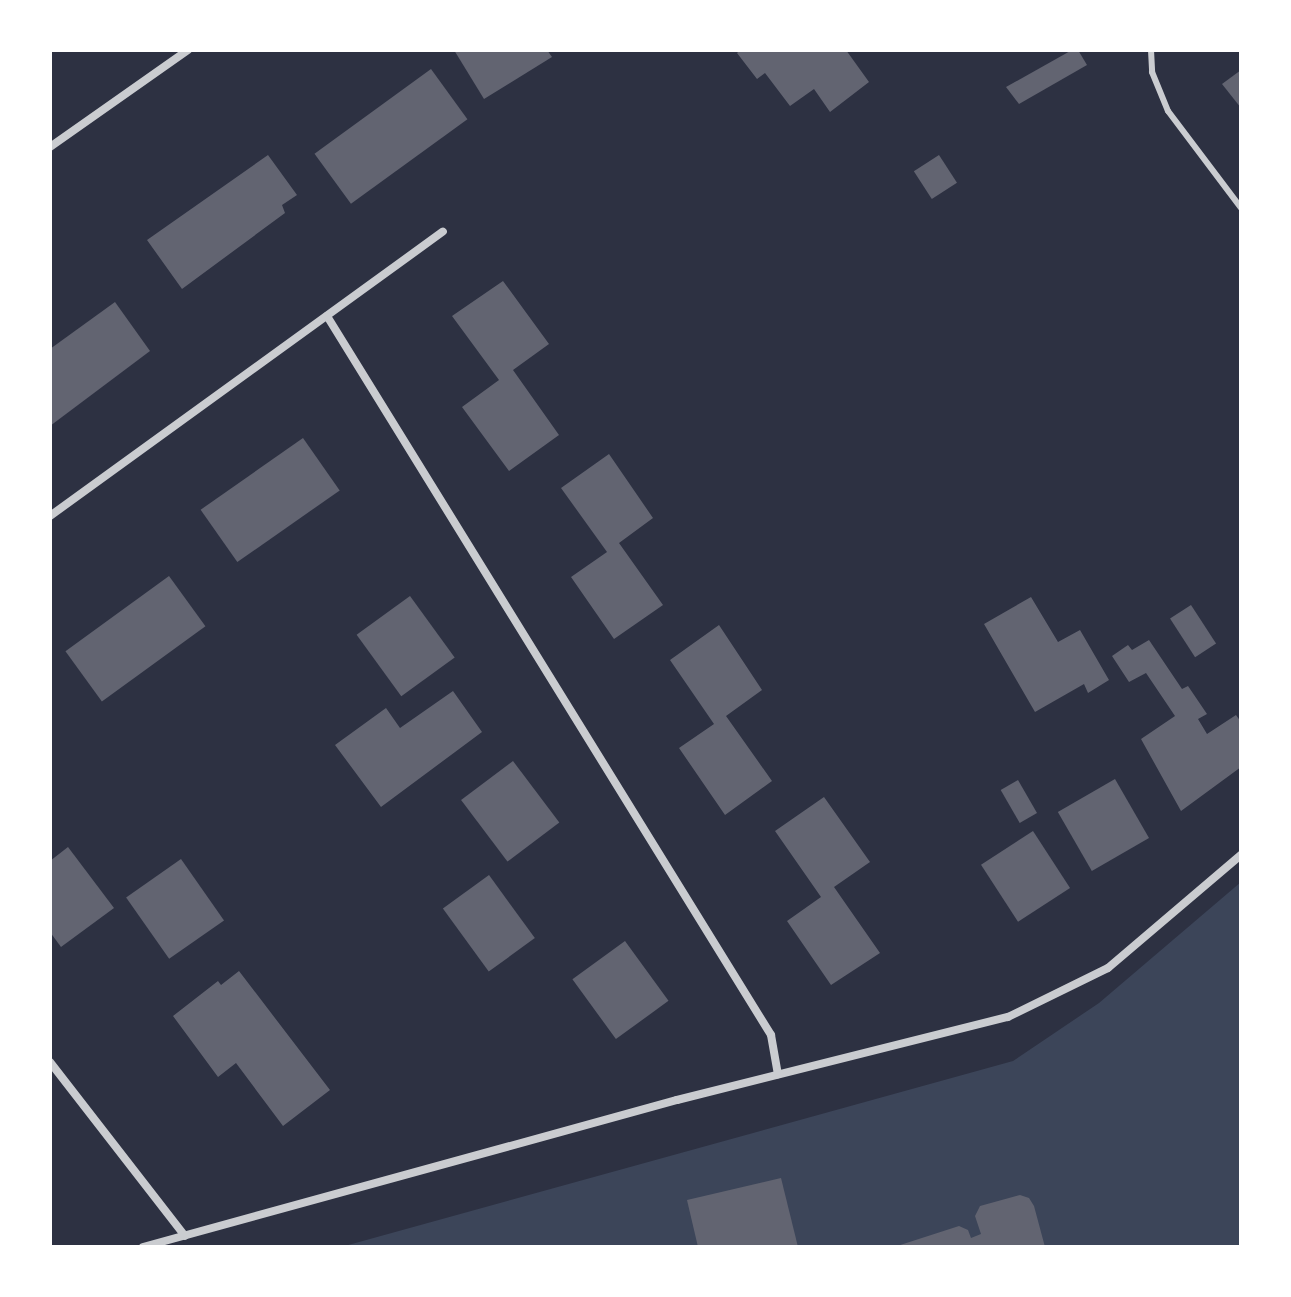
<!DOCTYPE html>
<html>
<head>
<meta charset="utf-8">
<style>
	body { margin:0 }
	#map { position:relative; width:1291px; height:1297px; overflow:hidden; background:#2d3142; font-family:Figtree,sans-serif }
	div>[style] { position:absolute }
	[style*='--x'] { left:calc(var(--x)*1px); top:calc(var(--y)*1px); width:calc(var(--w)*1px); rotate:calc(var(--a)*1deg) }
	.green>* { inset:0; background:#3c4559 }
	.building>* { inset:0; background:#626471; transform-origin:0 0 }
	.service>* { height:6px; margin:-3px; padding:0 3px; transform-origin:3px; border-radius:3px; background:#caccd0 }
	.minor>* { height:8px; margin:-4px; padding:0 4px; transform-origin:4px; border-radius:4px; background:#caccd0 }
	span { translate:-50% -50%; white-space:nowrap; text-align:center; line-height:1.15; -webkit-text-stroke:6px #fff; paint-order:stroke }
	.frame { position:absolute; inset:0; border:52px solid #fff; pointer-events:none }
</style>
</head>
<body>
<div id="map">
	<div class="green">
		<i style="clip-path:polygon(1241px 882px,1241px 1247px,341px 1247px,1013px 1061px,1099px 1003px)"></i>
	</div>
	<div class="building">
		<i style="clip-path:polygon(454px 50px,547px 50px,552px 57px,484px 99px)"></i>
		<i style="clip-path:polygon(740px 50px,846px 50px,869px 82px,830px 112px,814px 89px,790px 106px,765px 73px,757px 79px,737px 53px)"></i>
		<i style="clip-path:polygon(1072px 50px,1078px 50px,1087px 65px,1019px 104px,1006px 87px)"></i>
		<i style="left:431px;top:69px;width:62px;height:144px;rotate:54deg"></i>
		<i style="clip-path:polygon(1241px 70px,1241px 108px,1222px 84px)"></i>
		<i style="clip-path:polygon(268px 155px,297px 195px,282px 205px,285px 213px,182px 289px,147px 240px)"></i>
		<i style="left:939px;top:155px;width:33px;height:30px;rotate:57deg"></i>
		<i style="clip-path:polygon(503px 281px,549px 344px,513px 370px,559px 435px,509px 471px,462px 407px,499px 380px,452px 316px)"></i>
		<i style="clip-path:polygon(115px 302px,150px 351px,50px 426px,50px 349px)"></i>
		<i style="left:303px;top:438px;width:64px;height:125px;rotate:55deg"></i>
		<i style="clip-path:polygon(609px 454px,653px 518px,619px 543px,663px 605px,614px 639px,571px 577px,607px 552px,561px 488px)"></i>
		<i style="left:169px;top:576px;width:62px;height:128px;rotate:54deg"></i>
		<i style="left:410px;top:596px;width:76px;height:66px;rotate:54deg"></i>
		<i style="clip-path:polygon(1031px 597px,1058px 642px,1080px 630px,1109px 680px,1088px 693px,1084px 684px,1035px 712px,984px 624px)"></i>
		<i style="left:1191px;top:605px;width:46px;height:25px;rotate:57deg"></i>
		<i style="clip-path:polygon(719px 625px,762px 690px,726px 716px,772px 781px,725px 815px,679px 748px,714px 724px,670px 660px)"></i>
		<i style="clip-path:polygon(1149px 640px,1182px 689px,1188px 686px,1207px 714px,1198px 719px,1207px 734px,1236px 715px,1241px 722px,1241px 767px,1181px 811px,1141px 739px,1175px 716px,1146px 673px,1129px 682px,1112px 656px,1128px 645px,1132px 650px)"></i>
		<i style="clip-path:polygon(453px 691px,482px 732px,381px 807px,335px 745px,386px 708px,400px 728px)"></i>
		<i style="left:513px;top:761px;width:77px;height:65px;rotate:53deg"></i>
		<i style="left:1115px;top:779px;width:68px;height:66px;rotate:60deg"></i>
		<i style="left:1018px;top:780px;width:38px;height:20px;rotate:60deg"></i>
		<i style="clip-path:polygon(824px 797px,870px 862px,834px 887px,880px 953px,831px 985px,787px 921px,821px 897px,775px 831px)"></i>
		<i style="left:1033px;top:831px;width:68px;height:62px;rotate:57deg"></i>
		<i style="clip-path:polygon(68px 847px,114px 908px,61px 947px,50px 932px,50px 861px)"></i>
		<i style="left:181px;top:859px;width:75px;height:67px;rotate:55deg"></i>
		<i style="left:489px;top:875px;width:78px;height:57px;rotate:54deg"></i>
		<i style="left:625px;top:941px;width:74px;height:65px;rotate:54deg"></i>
		<i style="clip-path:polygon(239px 971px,330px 1090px,283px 1126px,236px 1063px,218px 1077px,173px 1016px,218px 981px,221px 985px)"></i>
		<i style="clip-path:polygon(781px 1178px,798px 1247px,698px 1247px,687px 1200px)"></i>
		<i style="clip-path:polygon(1020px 1195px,1029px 1198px,1034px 1206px,1045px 1247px,894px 1247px,959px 1226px,968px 1230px,971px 1238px,981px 1234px,975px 1216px,980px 1206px)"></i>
	</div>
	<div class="service">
		<i style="--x:1151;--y:50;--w:22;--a:87"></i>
		<i style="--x:1152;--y:72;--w:42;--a:67.7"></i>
		<i style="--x:1168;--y:111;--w:121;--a:53"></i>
	</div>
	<div class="minor">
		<i style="--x:50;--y:147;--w:169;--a:-35.1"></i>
		<i style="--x:327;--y:316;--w:845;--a:58.3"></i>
		<i style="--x:771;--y:1035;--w:40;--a:80"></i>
		<i style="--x:50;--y:516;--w:485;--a:-35.9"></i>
		<i style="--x:50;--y:1062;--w:220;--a:52.2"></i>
		<i style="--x:143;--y:1247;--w:554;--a:-15.39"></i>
		<i style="--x:677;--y:1100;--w:341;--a:-14.1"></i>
		<i style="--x:1008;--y:1017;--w:111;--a:-26.1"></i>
		<i style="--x:1108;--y:968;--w:175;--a:-40.4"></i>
	</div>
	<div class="frame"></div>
</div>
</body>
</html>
